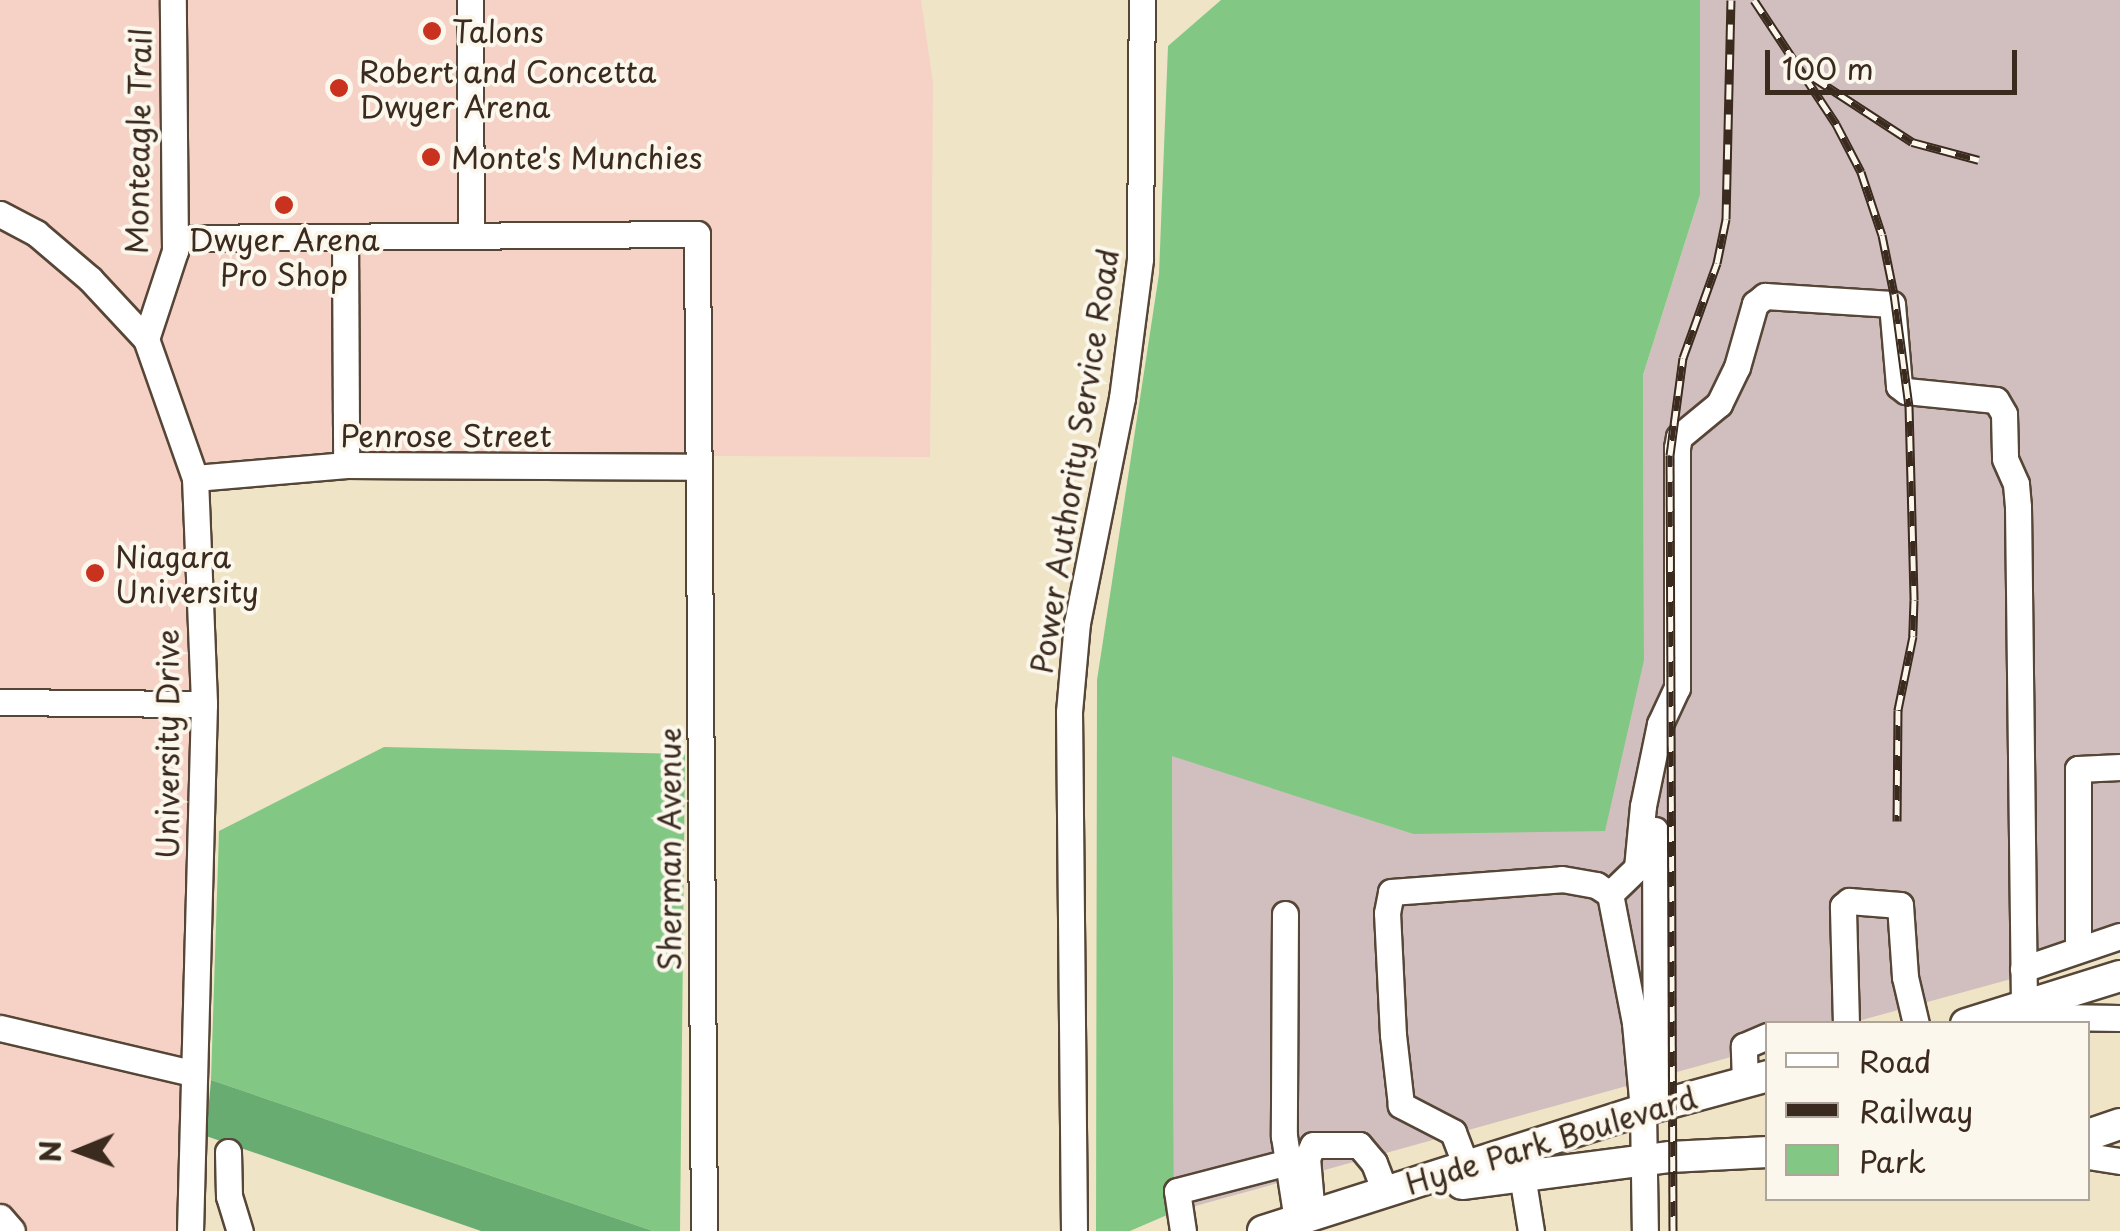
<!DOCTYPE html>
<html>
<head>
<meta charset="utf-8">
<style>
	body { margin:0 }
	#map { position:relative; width:2120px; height:1231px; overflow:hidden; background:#f0e4c7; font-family:"Playpen Sans",sans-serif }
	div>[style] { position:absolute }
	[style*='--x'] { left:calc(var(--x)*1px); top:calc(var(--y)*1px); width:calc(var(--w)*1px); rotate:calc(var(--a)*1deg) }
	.built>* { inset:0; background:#f6d1c5 }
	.industrial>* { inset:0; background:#d1bfbf }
	.green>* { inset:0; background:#82c884 }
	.forest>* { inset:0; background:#69ac72 }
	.roads { filter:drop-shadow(2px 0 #564637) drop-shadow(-2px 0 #564637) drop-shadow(0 2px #564637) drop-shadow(0 -2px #564637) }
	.minor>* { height:25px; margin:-12.5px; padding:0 12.5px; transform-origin:12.5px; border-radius:12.5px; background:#fff }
	.major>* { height:30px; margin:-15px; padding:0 15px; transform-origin:15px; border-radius:15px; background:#fff }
	.rail>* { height:9px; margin-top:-4.5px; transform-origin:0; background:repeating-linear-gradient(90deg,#fbf7ec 0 15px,#3b2a1e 0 30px); box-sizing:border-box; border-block:2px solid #3b2a1e }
	.dots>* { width:28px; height:28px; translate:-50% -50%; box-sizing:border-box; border:5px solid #fbf7ec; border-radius:50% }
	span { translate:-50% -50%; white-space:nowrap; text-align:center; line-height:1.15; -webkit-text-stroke:8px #fbf7ec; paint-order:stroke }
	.poi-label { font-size:30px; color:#3b2a1e }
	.left { translate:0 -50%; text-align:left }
	.street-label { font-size:30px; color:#3b2a1e }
	.legend { position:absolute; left:1765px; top:1021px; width:325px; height:180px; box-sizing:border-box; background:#fbf7ec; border:2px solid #aea59a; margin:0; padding:12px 18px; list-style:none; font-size:30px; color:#3b2a1e }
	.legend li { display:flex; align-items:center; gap:20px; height:50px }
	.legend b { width:50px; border:2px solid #aea59a }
	.north { position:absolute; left:30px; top:1101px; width:100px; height:100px; -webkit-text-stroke:8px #fbf7ec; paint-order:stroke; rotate:269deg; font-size:28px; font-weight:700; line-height:40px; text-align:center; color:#3b2a1e }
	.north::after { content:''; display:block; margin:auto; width:35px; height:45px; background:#3b2a1e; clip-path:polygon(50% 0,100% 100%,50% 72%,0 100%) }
	.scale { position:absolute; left:1765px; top:50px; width:252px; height:45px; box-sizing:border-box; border:5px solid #3b2a1e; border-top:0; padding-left:12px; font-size:30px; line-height:35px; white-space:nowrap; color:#3b2a1e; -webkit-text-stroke:8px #fbf7ec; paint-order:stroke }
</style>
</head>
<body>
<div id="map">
	<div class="built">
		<i style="clip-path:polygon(0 0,921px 0,933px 83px,930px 457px,332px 454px,186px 474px,196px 673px,182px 1231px,0 1231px)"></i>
	</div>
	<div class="industrial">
		<i style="clip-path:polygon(1700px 0,2120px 0,2120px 949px,1851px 1023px,1768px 1024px,1767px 1047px,1174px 1212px,1172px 755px,1413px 834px,1644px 660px,1643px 375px,1700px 195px)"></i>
	</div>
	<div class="green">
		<i style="clip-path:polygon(1221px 0,1700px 0,1700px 195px,1643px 375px,1644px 660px,1605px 831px,1413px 834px,1172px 756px,1174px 1212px,1130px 1231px,1096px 1231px,1097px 680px,1159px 274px,1168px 46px)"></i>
		<i style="clip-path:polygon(384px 747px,685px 754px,680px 1231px,653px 1231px,211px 1080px,219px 831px)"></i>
	</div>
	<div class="forest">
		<i style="clip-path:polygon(211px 1080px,653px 1231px,481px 1231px,206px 1136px)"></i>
	</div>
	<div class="roads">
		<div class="minor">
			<i style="--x:470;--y:0;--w:236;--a:89.8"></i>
			<i style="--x:0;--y:214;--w:41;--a:27.8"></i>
			<i style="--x:36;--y:233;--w:71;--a:40.4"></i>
			<i style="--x:90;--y:279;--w:82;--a:47"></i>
			<i style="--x:146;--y:339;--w:147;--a:70.6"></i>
			<i style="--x:195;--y:478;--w:226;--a:87.7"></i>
			<i style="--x:204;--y:704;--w:527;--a:91.52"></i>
			<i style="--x:345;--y:237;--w:228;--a:89.7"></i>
			<i style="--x:175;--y:238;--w:522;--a:-0.44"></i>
			<i style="--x:697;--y:234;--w:997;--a:89.6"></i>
			<i style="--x:146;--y:339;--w:93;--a:-71.8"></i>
			<i style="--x:175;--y:251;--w:251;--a:-90.5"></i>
			<i style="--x:2005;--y:459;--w:27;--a:66"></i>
			<i style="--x:2016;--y:484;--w:23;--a:85"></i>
			<i style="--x:2018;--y:507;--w:501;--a:89.31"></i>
			<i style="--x:2024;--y:1008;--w:32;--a:16"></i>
			<i style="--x:2055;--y:1017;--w:65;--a:0.9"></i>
			<i style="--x:195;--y:478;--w:152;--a:-4.9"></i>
			<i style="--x:346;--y:465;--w:352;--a:0.3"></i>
			<i style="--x:0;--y:702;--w:204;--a:0.6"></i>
			<i style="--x:1655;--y:830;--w:252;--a:89.8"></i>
			<i style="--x:1656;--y:1082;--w:23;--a:72"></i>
			<i style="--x:1610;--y:894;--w:37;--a:-44"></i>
			<i style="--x:1637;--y:868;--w:62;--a:-84.5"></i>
			<i style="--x:1643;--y:806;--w:84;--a:-78.3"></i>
			<i style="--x:1660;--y:724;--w:40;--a:-65"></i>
			<i style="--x:1677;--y:688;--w:240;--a:-90"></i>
			<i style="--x:1677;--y:448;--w:11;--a:-80"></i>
			<i style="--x:1679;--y:437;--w:52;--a:-39.5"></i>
			<i style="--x:1719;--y:404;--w:41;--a:-64.1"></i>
			<i style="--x:1737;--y:367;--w:66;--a:-74.1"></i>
			<i style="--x:1755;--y:304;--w:13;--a:-39"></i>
			<i style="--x:1765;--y:296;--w:127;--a:3.6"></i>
			<i style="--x:1892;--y:304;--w:82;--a:85.1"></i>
			<i style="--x:1899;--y:386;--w:9;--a:36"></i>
			<i style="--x:1906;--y:391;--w:90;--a:5.7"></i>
			<i style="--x:1996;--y:400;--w:16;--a:60"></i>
			<i style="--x:2004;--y:414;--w:42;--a:88.6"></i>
			<i style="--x:1285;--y:914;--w:222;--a:90.3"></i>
			<i style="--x:1284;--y:1136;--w:85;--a:81.2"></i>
			<i style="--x:2078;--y:949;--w:180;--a:-90"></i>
			<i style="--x:2078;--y:769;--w:42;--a:-2.7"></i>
			<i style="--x:2023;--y:969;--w:102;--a:-18.8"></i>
			<i style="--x:1846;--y:1024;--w:118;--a:-91.5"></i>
			<i style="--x:1843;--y:906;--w:8;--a:-40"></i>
			<i style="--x:1849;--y:901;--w:51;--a:4.5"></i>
			<i style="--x:1900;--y:905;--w:72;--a:86"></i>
			<i style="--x:1905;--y:977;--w:48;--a:76.8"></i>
			<i style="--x:0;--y:1028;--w:197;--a:13.2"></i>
			<i style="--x:1745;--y:1082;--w:36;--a:-92"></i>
			<i style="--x:1744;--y:1046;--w:26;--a:-23"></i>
			<i style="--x:228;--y:1152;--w:44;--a:88.7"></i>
			<i style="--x:229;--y:1196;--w:37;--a:73"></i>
			<i style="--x:2088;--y:1156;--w:32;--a:9"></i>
			<i style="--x:1466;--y:1166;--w:36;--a:-111"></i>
			<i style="--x:1453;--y:1132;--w:59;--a:-152.6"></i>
			<i style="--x:1401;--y:1105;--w:70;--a:-96.5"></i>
			<i style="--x:1393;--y:1035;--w:122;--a:-92.8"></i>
			<i style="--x:1387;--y:913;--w:21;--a:-79"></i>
			<i style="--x:1391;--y:892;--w:171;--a:-4.3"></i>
			<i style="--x:1562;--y:879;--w:35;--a:10"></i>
			<i style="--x:1596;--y:885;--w:17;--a:33"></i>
			<i style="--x:1610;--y:894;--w:131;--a:79"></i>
			<i style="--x:1635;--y:1023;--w:87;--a:84.7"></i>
			<i style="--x:1643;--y:1110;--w:121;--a:89.1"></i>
			<i style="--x:1522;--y:1175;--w:57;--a:80.9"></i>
			<i style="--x:1312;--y:1215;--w:57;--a:-95"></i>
			<i style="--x:1307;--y:1158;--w:14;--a:-65"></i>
			<i style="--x:1313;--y:1145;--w:46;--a:0"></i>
			<i style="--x:1359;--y:1145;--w:23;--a:50"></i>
			<i style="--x:1374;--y:1163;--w:31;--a:69"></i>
			<i style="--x:0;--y:1217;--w:18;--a:49"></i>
			<i style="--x:1074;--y:1231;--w:519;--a:-90.55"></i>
			<i style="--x:1069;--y:712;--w:89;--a:-84.9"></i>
			<i style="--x:1077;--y:623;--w:229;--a:-78.7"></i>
			<i style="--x:1122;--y:398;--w:140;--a:-82.6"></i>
			<i style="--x:1140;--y:259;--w:259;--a:-89.6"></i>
			<i style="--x:1183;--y:1231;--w:40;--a:-98.5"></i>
			<i style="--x:1177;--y:1191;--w:115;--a:-14.6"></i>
		</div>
		<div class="major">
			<i style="--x:1966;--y:1024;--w:161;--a:-17.3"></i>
			<i style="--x:2088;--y:1135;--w:34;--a:-19"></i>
			<i style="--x:1462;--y:1184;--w:210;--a:-7.4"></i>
			<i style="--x:1670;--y:1157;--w:98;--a:-2.9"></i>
			<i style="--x:1263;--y:1231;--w:399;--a:-17.7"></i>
			<i style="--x:1643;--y:1110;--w:130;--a:-15.2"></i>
		</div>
	</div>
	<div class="rail">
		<i style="--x:1754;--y:0;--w:149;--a:56.5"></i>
		<i style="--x:1836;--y:124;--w:54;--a:62.5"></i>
		<i style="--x:1861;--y:172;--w:66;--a:71.6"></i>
		<i style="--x:1882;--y:235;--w:60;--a:78.5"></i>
		<i style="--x:1894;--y:294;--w:113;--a:82.4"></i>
		<i style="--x:1909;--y:406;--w:194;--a:88.5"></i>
		<i style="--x:1914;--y:600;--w:36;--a:92"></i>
		<i style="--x:1913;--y:636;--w:76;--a:101.5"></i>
		<i style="--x:1898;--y:710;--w:111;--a:90.5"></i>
		<i style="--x:1814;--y:78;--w:117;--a:33.1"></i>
		<i style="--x:1912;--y:142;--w:69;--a:15"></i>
		<i style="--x:1673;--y:1231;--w:776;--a:-90.22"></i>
		<i style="--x:1670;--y:455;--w:98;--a:-82.4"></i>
		<i style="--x:1683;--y:358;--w:101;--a:-70.3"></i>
		<i style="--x:1717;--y:263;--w:45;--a:-78.4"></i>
		<i style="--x:1726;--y:219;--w:219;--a:-88.7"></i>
	</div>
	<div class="dots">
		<i style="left:432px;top:31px;background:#c8321e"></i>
		<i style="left:339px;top:88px;background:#c8321e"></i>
		<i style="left:431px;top:157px;background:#c8321e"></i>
		<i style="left:284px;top:205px;background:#c8321e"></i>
		<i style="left:95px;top:573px;background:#c8321e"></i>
	</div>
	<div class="poi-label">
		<span class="left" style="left:452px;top:31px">Talons</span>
		<span class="left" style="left:359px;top:88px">Robert and Concetta<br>Dwyer Arena</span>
		<span class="left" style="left:451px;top:157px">Monte's Munchies</span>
		<span style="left:284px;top:256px">Dwyer Arena<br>Pro Shop</span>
		<span class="left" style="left:115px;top:573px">Niagara<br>University</span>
	</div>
	<div class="street-label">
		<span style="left:138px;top:141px;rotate:-89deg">Monteagle Trail</span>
		<span style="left:446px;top:435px">Penrose Street</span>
		<span style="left:1074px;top:461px;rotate:-81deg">Power Authority Service Road</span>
		<span style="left:167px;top:744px;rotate:-90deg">University Drive</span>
		<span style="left:669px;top:849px;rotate:-90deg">Sherman Avenue</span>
		<span style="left:1551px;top:1140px;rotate:-17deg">Hyde Park Boulevard</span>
	</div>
	<ul class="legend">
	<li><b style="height:12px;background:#fff"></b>Road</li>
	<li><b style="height:12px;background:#3b2a1e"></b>Railway</li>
	<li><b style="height:28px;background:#82c884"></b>Park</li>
	</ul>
	<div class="north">N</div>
	<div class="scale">100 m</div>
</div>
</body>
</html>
